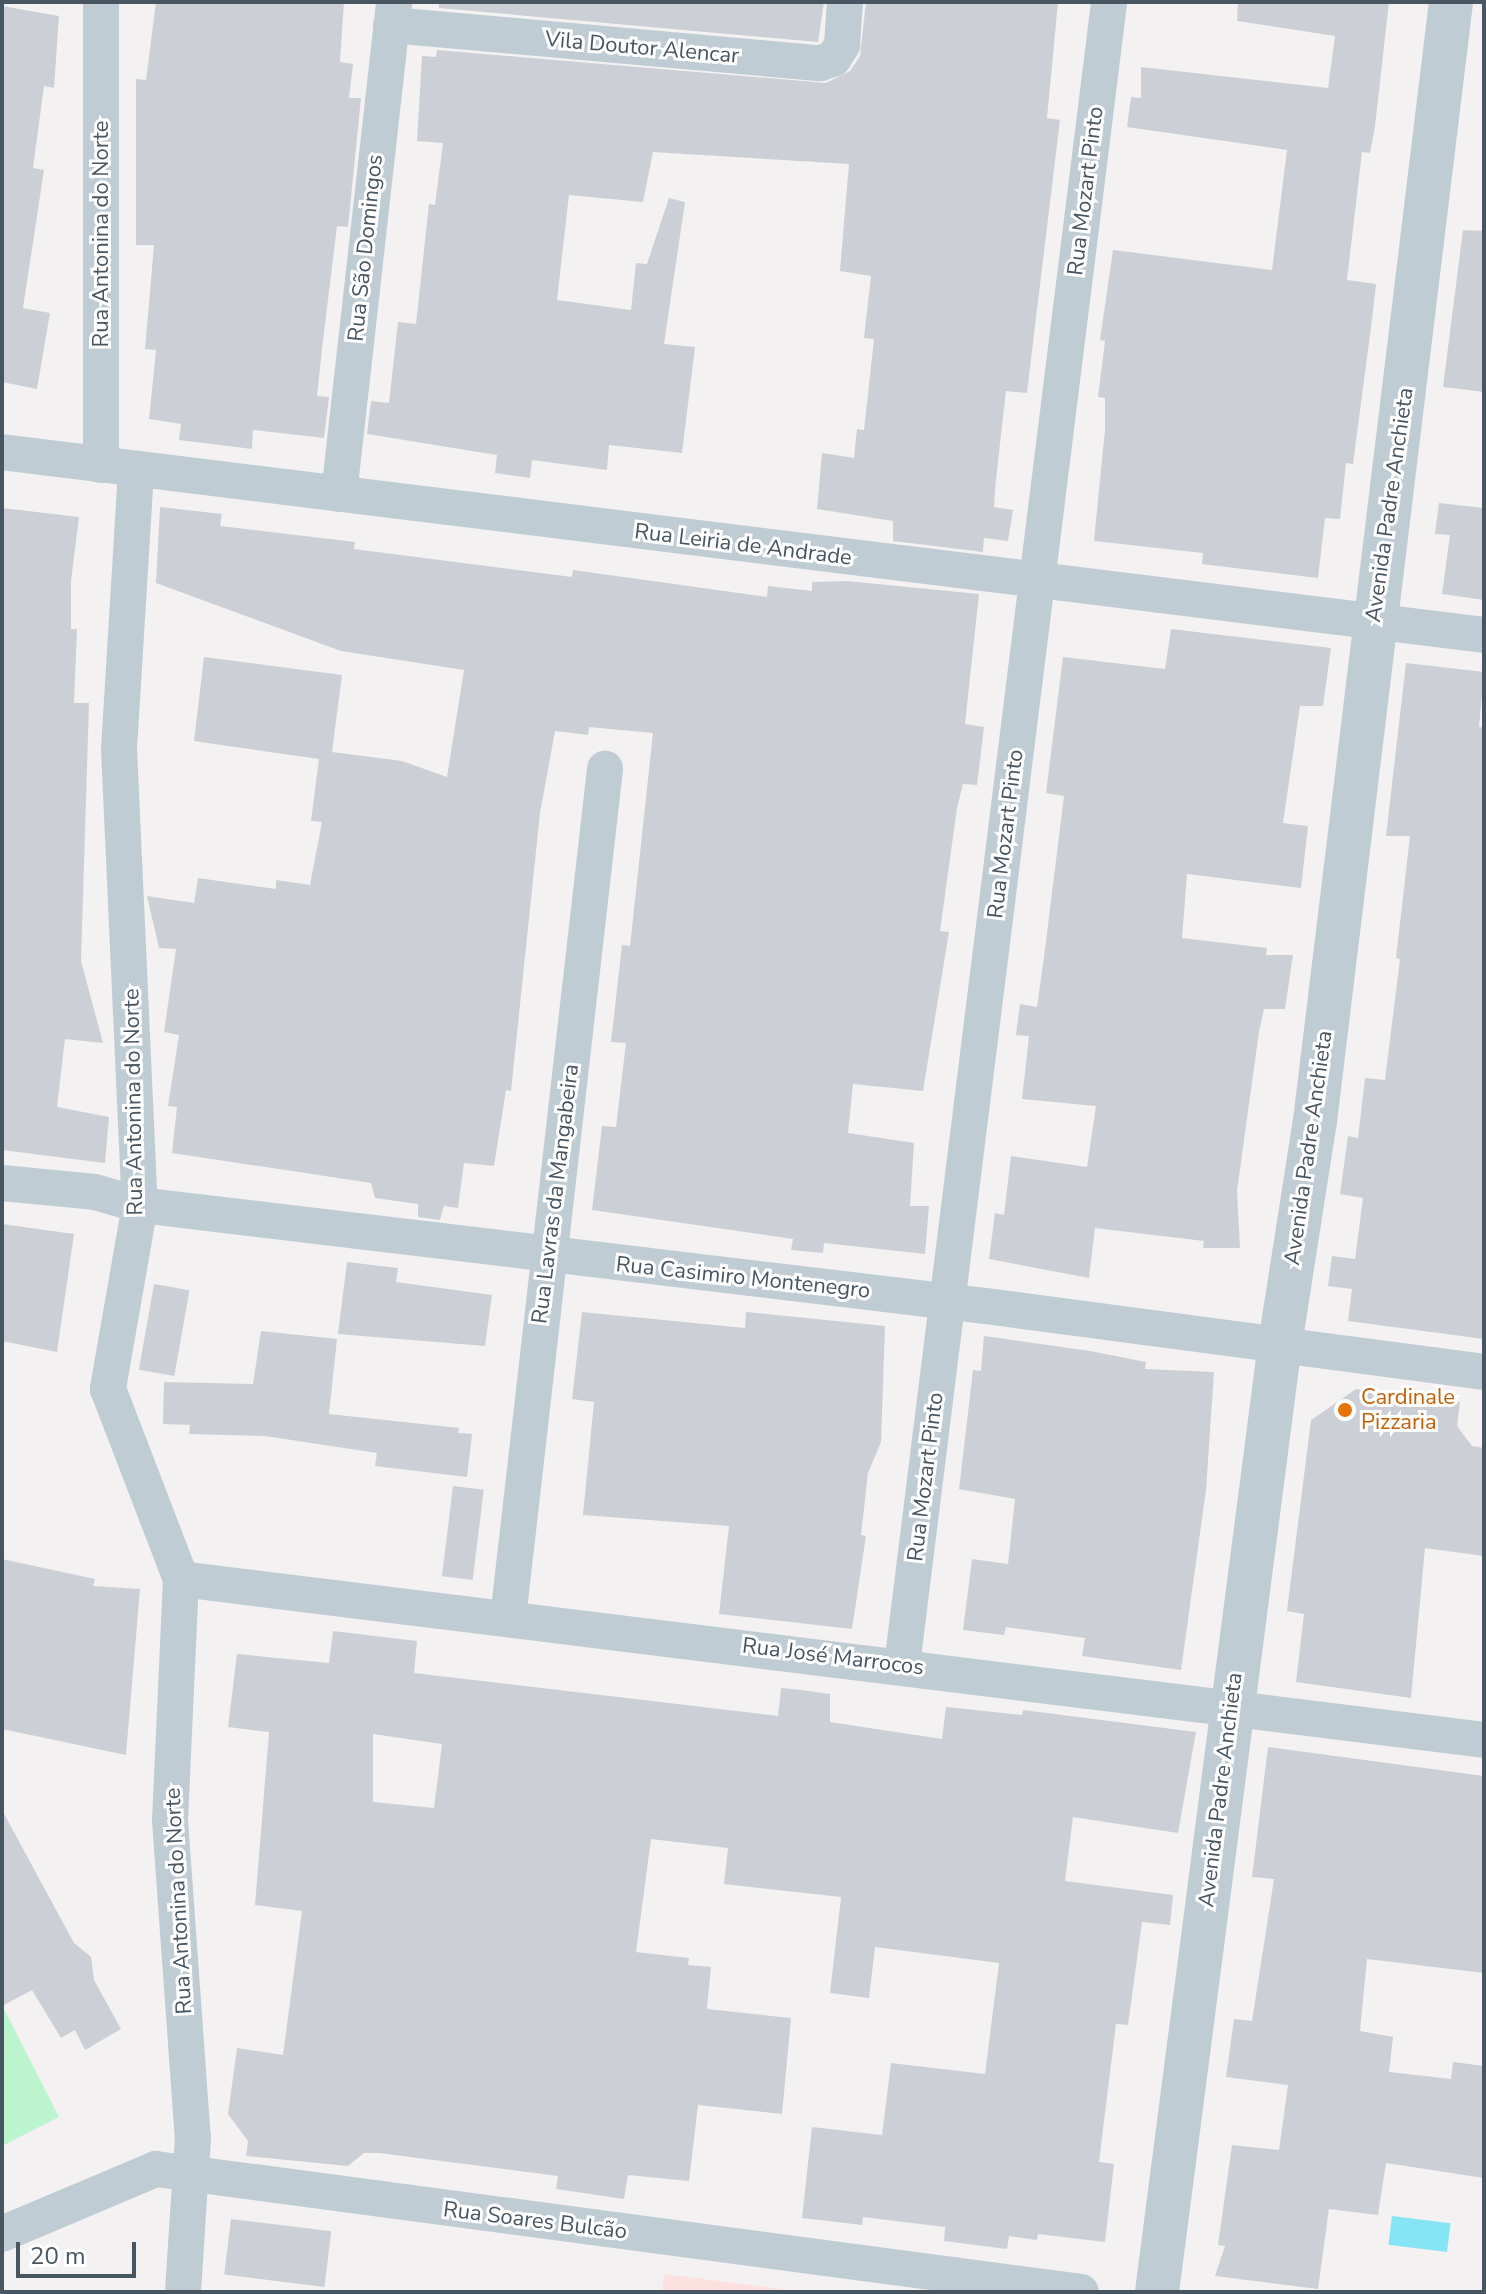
<!DOCTYPE html>
<html>
<head>
<meta charset="utf-8">
<style>
	body { margin:0 }
	#map { position:relative; width:1486px; height:2294px; overflow:hidden; background:#f3f1f1; font-family:"Nunito Sans",sans-serif }
	div>[style] { position:absolute }
	[style*='--x'] { left:calc(var(--x)*1px); top:calc(var(--y)*1px); width:calc(var(--w)*1px); rotate:calc(var(--a)*1deg) }
	.medical>* { inset:0; background:#fde1e1 }
	.green>* { inset:0; background:#bcf4ce }
	.water>* { inset:0; background:#85e5f5; transform-origin:0 0 }
	.building>* { inset:0; background:#ccd0d6; transform-origin:0 0 }
	.minor>* { height:36px; margin:-18px; padding:0 18px; transform-origin:18px; border-radius:18px; background:#c0ccd4 }
	.tertiary>* { height:44px; margin:-22px; padding:0 22px; transform-origin:22px; border-radius:22px; background:#c0ccd4 }
	.dots>* { width:22px; height:22px; translate:-50% -50%; box-sizing:border-box; border:4px solid #fff; border-radius:50% }
	span { translate:-50% -50%; white-space:nowrap; text-align:center; line-height:1.15; -webkit-text-stroke:6px #fff; paint-order:stroke }
	.street-label { font-size:22px; color:#475661 }
	.food-label { font-size:22px; color:#c56008 }
	.left { translate:0 -50%; text-align:left }
	.frame { position:absolute; inset:0; border:4px solid #475661; pointer-events:none }
	.scale { position:absolute; left:16px; top:2242px; width:120px; height:36px; box-sizing:border-box; border:4px solid #475661; border-top:0; padding-left:10px; font-size:24px; line-height:28px; white-space:nowrap; color:#475661; -webkit-text-stroke:6px #fff; paint-order:stroke }
</style>
</head>
<body>
<div id="map">
	<div class="medical">
		<i style="clip-path:polygon(664px 2274px,804px 2292px,662px 2292px)"></i>
	</div>
	<div class="green">
		<i style="clip-path:polygon(2px 2005px,59px 2117px,2px 2146px)"></i>
	</div>
	<div class="water">
		<i style="left:1392px;top:2216px;width:59px;height:29px;rotate:7deg"></i>
	</div>
	<div class="building">
		<i style="clip-path:polygon(156px 2px,344px 2px,340px 62px,353px 64px,349px 98px,361px 98px,348px 227px,337px 226px,322px 349px,317px 396px,329px 397px,324px 438px,253px 430px,252px 449px,179px 440px,181px 424px,149px 419px,156px 350px,145px 349px,154px 245px,136px 245px,136px 79px,146px 80px)"></i>
		<i style="clip-path:polygon(439px 2px,824px 2px,818px 42px,439px 8px)"></i>
		<i style="clip-path:polygon(866px 2px,1058px 2px,1047px 118px,1060px 120px,1031px 359px,1027px 393px,1006px 391px,996px 479px,994px 507px,1013px 510px,1008px 541px,984px 538px,983px 552px,893px 541px,893px 521px,817px 509px,822px 453px,854px 458px,857px 429px,864px 430px,874px 339px,864px 338px,871px 276px,840px 271px,849px 164px,653px 152px,643px 202px,569px 195px,557px 300px,631px 310px,636px 263px,647px 264px,669px 198px,685px 202px,664px 344px,695px 347px,682px 453px,609px 445px,607px 470px,532px 460px,530px 478px,495px 473px,497px 455px,367px 434px,371px 401px,389px 403px,398px 322px,416px 324px,429px 204px,435px 205px,443px 143px,417px 141px,422px 56px,436px 57px,437px 50px,826px 83px,850px 71px,860px 56px)"></i>
		<i style="clip-path:polygon(1238px 2px,1389px 2px,1375px 126px,1370px 153px,1362px 152px,1347px 280px,1376px 284px,1373px 312px,1353px 464px,1346px 463px,1340px 519px,1325px 518px,1318px 578px,1202px 564px,1203px 553px,1094px 541px,1105px 429px,1105px 398px,1098px 397px,1105px 341px,1100px 340px,1113px 250px,1272px 270px,1287px 150px,1127px 127px,1131px 97px,1141px 98px,1141px 67px,1328px 88px,1335px 36px,1237px 21px)"></i>
		<i style="clip-path:polygon(2px 6px,59px 16px,54px 88px,44px 86px,33px 168px,44px 170px,23px 308px,50px 313px,37px 389px,2px 382px)"></i>
		<i style="clip-path:polygon(1463px 230px,1484px 231px,1484px 392px,1443px 387px)"></i>
		<i style="clip-path:polygon(1439px 503px,1484px 508px,1484px 600px,1442px 594px,1450px 535px,1435px 534px)"></i>
		<i style="clip-path:polygon(160px 507px,222px 514px,220px 526px,355px 542px,354px 549px,572px 577px,573px 570px,767px 597px,768px 586px,812px 591px,812px 582px,847px 581px,979px 594px,965px 724px,984px 727px,977px 785px,963px 784px,957px 808px,940px 931px,949px 932px,923px 1091px,853px 1084px,848px 1133px,914px 1143px,910px 1206px,929px 1206px,925px 1254px,824px 1243px,823px 1253px,791px 1250px,793px 1239px,592px 1210px,602px 1126px,616px 1127px,626px 1043px,611px 1042px,622px 945px,630px 946px,653px 733px,589px 727px,588px 735px,555px 731px,540px 813px,511px 1091px,506px 1090px,494px 1166px,464px 1163px,458px 1208px,444px 1206px,440px 1220px,418px 1217px,418px 1204px,375px 1198px,371px 1183px,172px 1153px,177px 1107px,168px 1106px,179px 1035px,164px 1032px,176px 949px,159px 948px,147px 896px,194px 903px,198px 878px,276px 889px,276px 880px,310px 885px,322px 822px,311px 821px,319px 759px,194px 741px,204px 657px,342px 675px,332px 752px,402px 761px,447px 777px,464px 670px,341px 651px,156px 583px)"></i>
		<i style="clip-path:polygon(2px 508px,79px 517px,71px 581px,71px 629px,77px 629px,74px 703px,89px 703px,81px 961px,103px 1043px,65px 1039px,57px 1107px,109px 1117px,105px 1163px,2px 1150px)"></i>
		<i style="clip-path:polygon(1171px 629px,1331px 648px,1323px 706px,1300px 706px,1283px 823px,1308px 826px,1301px 888px,1187px 874px,1182px 938px,1267px 948px,1266px 955px,1293px 955px,1285px 1009px,1264px 1009px,1259px 1032px,1237px 1191px,1240px 1248px,1203px 1248px,1204px 1241px,1095px 1228px,1089px 1278px,989px 1259px,995px 1213px,1004px 1215px,1011px 1156px,1087px 1167px,1096px 1106px,1022px 1099px,1029px 1036px,1016px 1035px,1020px 1004px,1037px 1007px,1044px 957px,1064px 796px,1046px 793px,1063px 657px,1165px 669px)"></i>
		<i style="clip-path:polygon(1406px 663px,1484px 672px,1479px 727px,1484px 728px,1484px 1339px,1348px 1321px,1352px 1289px,1328px 1286px,1332px 1256px,1355px 1259px,1363px 1198px,1340px 1194px,1348px 1136px,1358px 1138px,1365px 1078px,1385px 1080px,1400px 959px,1396px 958px,1410px 836px,1386px 836px)"></i>
		<i style="clip-path:polygon(2px 1224px,74px 1234px,57px 1352px,2px 1341px)"></i>
		<i style="clip-path:polygon(347px 1262px,398px 1268px,396px 1282px,492px 1295px,485px 1346px,338px 1334px)"></i>
		<i style="left:154px;top:1284px;width:36px;height:87px;rotate:10deg"></i>
		<i style="clip-path:polygon(582px 1312px,745px 1328px,746px 1312px,885px 1326px,881px 1442px,868px 1473px,861px 1535px,866px 1536px,852px 1629px,719px 1614px,729px 1526px,583px 1515px,594px 1402px,572px 1399px)"></i>
		<i style="clip-path:polygon(261px 1331px,337px 1339px,329px 1414px,459px 1428px,458px 1433px,472px 1434px,467px 1477px,375px 1466px,377px 1453px,265px 1436px,189px 1434px,190px 1425px,163px 1424px,164px 1382px,253px 1384px)"></i>
		<i style="clip-path:polygon(984px 1336px,1090px 1351px,1146px 1362px,1145px 1369px,1214px 1372px,1206px 1490px,1181px 1670px,1082px 1656px,1085px 1638px,1006px 1627px,1004px 1635px,963px 1630px,972px 1559px,1008px 1564px,1015px 1499px,959px 1489px,973px 1370px,981px 1371px)"></i>
		<i style="clip-path:polygon(1356px 1389px,1460px 1402px,1457px 1426px,1472px 1446px,1484px 1448px,1484px 1556px,1425px 1548px,1411px 1698px,1296px 1682px,1304px 1614px,1287px 1611px,1311px 1420px)"></i>
		<i style="left:453px;top:1486px;width:31px;height:91px;rotate:7deg"></i>
		<i style="clip-path:polygon(2px 1559px,95px 1579px,93px 1586px,140px 1589px,126px 1755px,2px 1729px)"></i>
		<i style="clip-path:polygon(evenodd,333px 1631px,417px 1641px,414px 1673px,778px 1716px,781px 1688px,801px 1690px,830px 1694px,830px 1722px,942px 1739px,946px 1707px,1022px 1715px,1023px 1710px,1196px 1732px,1178px 1833px,1073px 1817px,1065px 1881px,1173px 1895px,1170px 1925px,1142px 1922px,1128px 2025px,1116px 2024px,1099px 2162px,1114px 2164px,1105px 2242px,1038px 2234px,1037px 2240px,1009px 2236px,1007px 2249px,944px 2241px,945px 2227px,863px 2217px,862px 2225px,802px 2218px,812px 2127px,882px 2135px,891px 2063px,985px 2074px,999px 1963px,875px 1947px,869px 1998px,830px 1993px,841px 1897px,724px 1884px,728px 1848px,651px 1839px,636px 1952px,689px 1958px,688px 1965px,711px 1967px,707px 2009px,791px 2018px,782px 2114px,698px 2105px,689px 2181px,628px 2175px,624px 2199px,556px 2189px,558px 2176px,379px 2153px,364px 2153px,348px 2166px,246px 2156px,248px 2141px,228px 2114px,237px 2048px,283px 2055px,302px 1911px,255px 1905px,269px 1732px,228px 1727px,237px 1654px,329px 1663px,333px 1631px,373px 1734px,442px 1744px,434px 1808px,373px 1802px,373px 1734px)"></i>
		<i style="clip-path:polygon(1268px 1747px,1484px 1776px,1484px 1973px,1367px 1959px,1360px 2031px,1393px 2037px,1389px 2072px,1451px 2079px,1453px 2062px,1484px 2066px,1484px 2178px,1386px 2163px,1378px 2215px,1329px 2209px,1318px 2289px,1215px 2276px,1225px 2246px,1218px 2245px,1232px 2145px,1279px 2150px,1288px 2085px,1226px 2077px,1234px 2019px,1252px 2021px,1274px 1879px,1252px 1877px)"></i>
		<i style="clip-path:polygon(2px 1810px,74px 1943px,91px 1957px,94px 1980px,121px 2029px,85px 2050px,75px 2030px,61px 2038px,32px 1990px,2px 2006px)"></i>
		<i style="left:231px;top:2219px;width:101px;height:56px;rotate:7deg"></i>
	</div>
	<div class="minor">
		<i style="--x:101;--y:2;--w:463;--a:90"></i>
		<i style="--x:391;--y:25;--w:431;--a:5.1"></i>
		<i style="--x:820;--y:63;--w:14;--a:-17"></i>
		<i style="--x:833;--y:59;--w:17;--a:-57"></i>
		<i style="--x:842;--y:45;--w:43;--a:-86"></i>
		<i style="--x:2;--y:452;--w:1493;--a:7.04"></i>
		<i style="--x:136;--y:471;--w:279;--a:93.5"></i>
		<i style="--x:119;--y:749;--w:456;--a:87.4"></i>
		<i style="--x:140;--y:1205;--w:187;--a:99.9"></i>
		<i style="--x:108;--y:1389;--w:204;--a:69"></i>
		<i style="--x:181;--y:1579;--w:241;--a:92.6"></i>
		<i style="--x:170;--y:1820;--w:318;--a:85.9"></i>
		<i style="--x:193;--y:2137;--w:155;--a:93.7"></i>
		<i style="--x:339;--y:494;--w:494;--a:-83.6"></i>
		<i style="--x:2;--y:1183;--w:93;--a:5.5"></i>
		<i style="--x:95;--y:1192;--w:47;--a:16.1"></i>
		<i style="--x:140;--y:1205;--w:852;--a:6.81"></i>
		<i style="--x:986;--y:1306;--w:502;--a:7.55"></i>
		<i style="--x:181;--y:1579;--w:1313;--a:7.04"></i>
		<i style="--x:508;--y:1618;--w:855;--a:-83.48"></i>
		<i style="--x:902;--y:1665;--w:1676;--a:-82.9"></i>
		<i style="--x:2;--y:2234;--w:167;--a:-22.9"></i>
		<i style="--x:156;--y:2169;--w:933;--a:7.57"></i>
	</div>
	<div class="tertiary">
		<i style="--x:1157;--y:2292;--w:956;--a:-82.61"></i>
		<i style="--x:1280;--y:1344;--w:226;--a:-81.1"></i>
		<i style="--x:1315;--y:1121;--w:1127;--a:-83.07"></i>
	</div>
	<div class="dots">
		<i style="left:1345px;top:1410px;background:#e8710a"></i>
	</div>
	<div class="street-label">
		<span style="left:642px;top:48px;rotate:5deg">Vila Doutor Alencar</span>
		<span style="left:1086px;top:191px;rotate:-83deg">Rua Mozart Pinto</span>
		<span style="left:102px;top:234px;rotate:-90deg">Rua Antonina do Norte</span>
		<span style="left:366px;top:248px;rotate:-84deg">Rua São Domingos</span>
		<span style="left:1390px;top:505px;rotate:-82deg">Avenida Padre Anchieta</span>
		<span style="left:743px;top:545px;rotate:7deg">Rua Leiria de Andrade</span>
		<span style="left:1006px;top:834px;rotate:-83deg">Rua Mozart Pinto</span>
		<span style="left:134px;top:1102px;rotate:-91deg">Rua Antonina do Norte</span>
		<span style="left:1309px;top:1148px;rotate:-82deg">Avenida Padre Anchieta</span>
		<span style="left:556px;top:1194px;rotate:-83deg">Rua Lavras da Mangabeira</span>
		<span style="left:743px;top:1278px;rotate:6deg">Rua Casimiro Montenegro</span>
		<span style="left:926px;top:1477px;rotate:-83deg">Rua Mozart Pinto</span>
		<span style="left:833px;top:1657px;rotate:7deg">Rua José Marrocos</span>
		<span style="left:1221px;top:1790px;rotate:-83deg">Avenida Padre Anchieta</span>
		<span style="left:179px;top:1901px;rotate:-93deg">Rua Antonina do Norte</span>
		<span style="left:535px;top:2221px;rotate:7deg">Rua Soares Bulcão</span>
	</div>
	<div class="food-label">
		<span class="left" style="left:1361px;top:1410px">Cardinale<br>Pizzaria</span>
	</div>
	<div class="frame"></div>
	<div class="scale">20 m</div>
</div>
</body>
</html>
